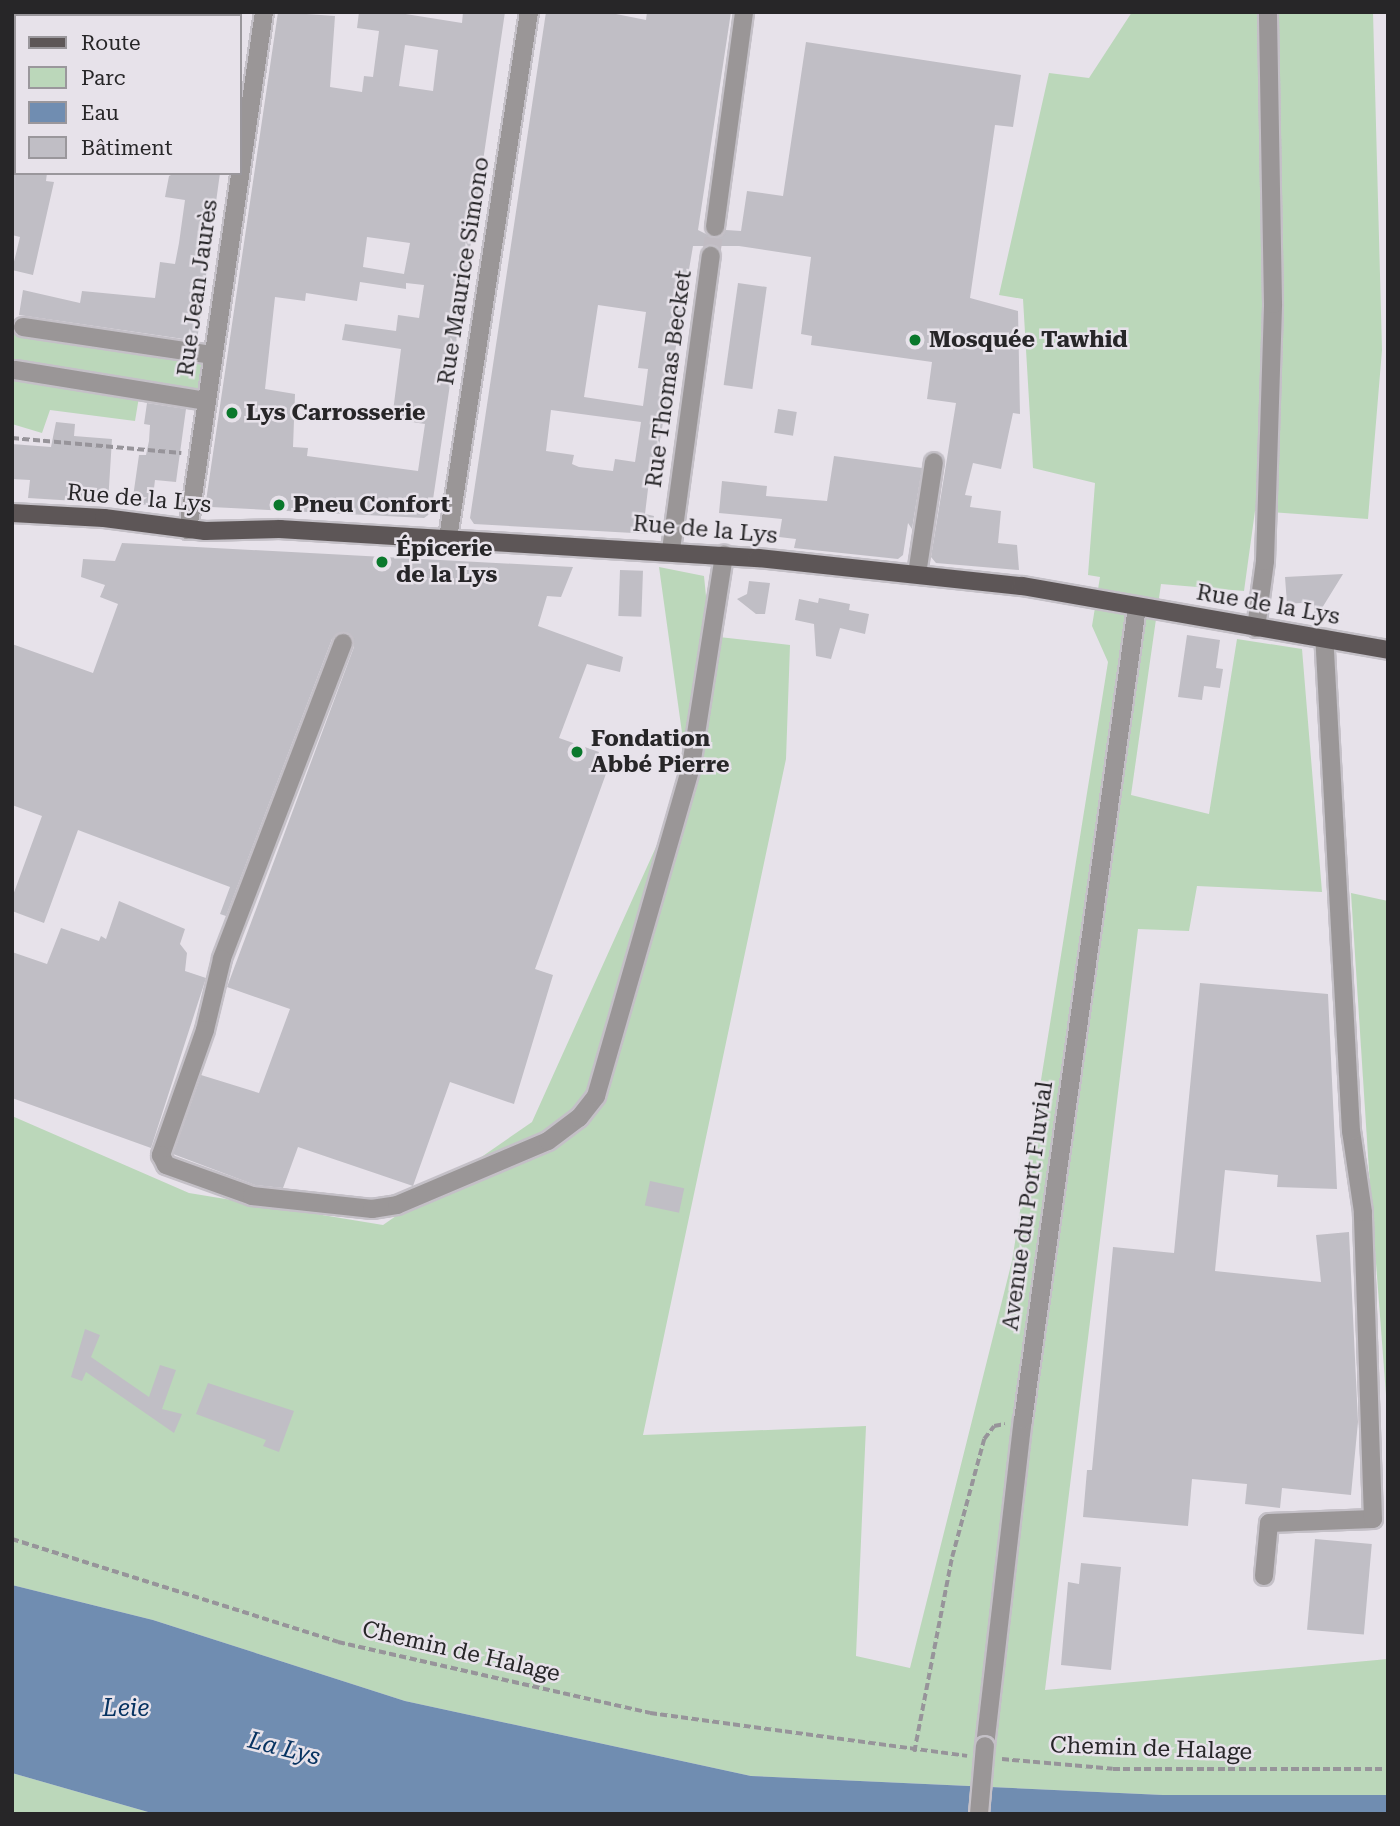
<!DOCTYPE html>
<html>
<head>
<meta charset="utf-8">
<style>
	body { margin:0 }
	#map { position:relative; width:1400px; height:1826px; overflow:hidden; background:#e7e2ea; font-family:"Roboto Serif",serif }
	div>[style] { position:absolute }
	[style*='--x'] { left:calc(var(--x)*1px); top:calc(var(--y)*1px); width:calc(var(--w)*1px); rotate:calc(var(--a)*1deg) }
	.green>* { inset:0; background:#bbd7ba }
	.water>* { inset:0; background:#708db1 }
	.building>* { inset:0; background:#c0bec5; transform-origin:0 0 }
	.minor-tunnel>* { height:18px; margin-top:-9px; transform-origin:0; background:repeating-linear-gradient(90deg,#c1bcc3 0 18px,transparent 0 27px) }
	.path>* { height:3.5px; margin-top:-1.75px; transform-origin:0; background:repeating-linear-gradient(90deg,#97949a 0 7px,transparent 0 10.5px) }
	.roads { filter:drop-shadow(2px 0 #c4c0c7) drop-shadow(-2px 0 #c4c0c7) drop-shadow(0 2px #c4c0c7) drop-shadow(0 -2px #c4c0c7) }
	.minor>* { height:18px; margin:-9px; padding:0 9px; transform-origin:9px; border-radius:9px; background:#9a9697 }
	.major>* { height:18px; margin:-9px; padding:0 9px; transform-origin:9px; border-radius:9px; background:#5d5657 }
	.bridges { filter:drop-shadow(2px 0 #c4c0c7) drop-shadow(-2px 0 #c4c0c7) drop-shadow(0 2px #c4c0c7) drop-shadow(0 -2px #c4c0c7) }
	.minor-bridge>* { height:18px; margin:-9px; padding:0 9px; transform-origin:9px; border-radius:9px; background:#9a9697 }
	.dots>* { width:19px; height:19px; translate:-50% -50%; box-sizing:border-box; border:4px solid #e7e2ea; border-radius:50% }
	span { translate:-50% -50%; white-space:nowrap; text-align:center; line-height:1.15; -webkit-text-stroke:5px #e7e2ea; paint-order:stroke }
	.street-label { font-size:23px; color:#272628 }
	.poi-label { font-size:23px; color:#272628; font-weight:700 }
	.left { translate:0 -50%; text-align:left }
	.water-label { font-size:24px; color:#073361; font-style:italic }
	.frame { position:absolute; inset:0; border:14px solid #272628; pointer-events:none }
	.legend { position:absolute; left:14px; top:14px; width:228px; height:161px; box-sizing:border-box; background:#e7e2ea; border:2px solid #9a979c; margin:0; padding:9px 12px; list-style:none; font-size:21px; color:#272628 }
	.legend li { display:flex; align-items:center; gap:14px; height:35px }
	.legend b { width:35px; border:2px solid #9a979c }
</style>
</head>
<body>
<div id="map">
	<div class="green">
		<i style="clip-path:polygon(1132px 12px,1373px 12px,1382px 350px,1368px 519px,1255px 511px,1244px 591px,1161px 584px,1131px 795px,1209px 814px,1237px 639px,1302px 649px,1322px 892px,1197px 886px,1189px 931px,1138px 929px,1045px 1690px,1388px 1659px,1388px 1795px,1163px 1795px,751px 1776px,405px 1701px,153px 1620px,12px 1585px,12px 1116px,189px 1193px,383px 1225px,532px 1122px,688px 776px,659px 567px,704px 576px,710px 636px,790px 645px,786px 759px,643px 1435px,866px 1426px,856px 1656px,910px 1668px,1012px 1261px,1108px 662px,1092px 626px,1100px 577px,1088px 575px,1095px 483px,1033px 468px,1023px 299px,999px 295px,1049px 73px,1089px 78px)"></i>
		<i style="clip-path:polygon(12px 330px,206px 358px,198px 394px,141px 385px,135px 421px,50px 410px,42px 433px,12px 424px)"></i>
		<i style="clip-path:polygon(1351px 893px,1388px 901px,1388px 1421px,1369px 1171px)"></i>
		<i style="clip-path:polygon(12px 1773px,155px 1814px,12px 1814px)"></i>
	</div>
	<div class="water">
		<i style="clip-path:polygon(12px 1585px,153px 1620px,405px 1701px,751px 1776px,1163px 1795px,1388px 1795px,1388px 1814px,155px 1814px,12px 1773px)"></i>
	</div>
	<div class="building">
		<i style="clip-path:polygon(evenodd,278px 12px,335px 16px,330px 87px,362px 92px,364px 76px,373px 77px,379px 31px,357px 28px,359px 12px,393px 12px,462px 23px,463px 12px,505px 12px,431px 513px,424px 518px,211px 507px,206px 501px,278px 12px,405px 45px,438px 50px,433px 91px,399px 86px,405px 45px,278px 12px,367px 237px,410px 243px,404px 274px,363px 267px,367px 237px,278px 12px,360px 282px,406px 289px,406px 283px,424px 285px,419px 318px,398px 315px,396px 331px,345px 324px,342px 340px,401px 349px,392px 419px,425px 424px,418px 471px,307px 456px,308px 448px,293px 447px,295px 394px,265px 389px,275px 297px,305px 301px,306px 293px,357px 301px,360px 282px)"></i>
		<i style="clip-path:polygon(evenodd,546px 12px,606px 12px,646px 20px,647px 12px,731px 12px,698px 230px,714px 238px,726px 230px,741px 231px,747px 191px,783px 196px,806px 42px,1021px 75px,1013px 127px,995px 125px,970px 298px,1018px 311px,1020px 414px,1013px 413px,1001px 469px,973px 463px,965px 495px,972px 496px,970px 507px,1001px 511px,998px 543px,1017px 545px,1019px 570px,936px 563px,931px 557px,956px 403px,927px 399px,932px 362px,811px 345px,812px 336px,801px 334px,811px 257px,739px 246px,693px 246px,656px 464px,651px 464px,645px 514px,654px 516px,651px 534px,474px 524px,470px 518px,546px 12px,598px 305px,646px 312px,638px 368px,648px 369px,643px 406px,584px 397px,598px 305px,546px 12px,551px 410px,641px 422px,635px 462px,615px 459px,613px 471px,579px 467px,572px 464px,574px 455px,546px 451px,551px 410px)"></i>
		<i style="clip-path:polygon(12px 173px,47px 173px,46px 181px,54px 182px,33px 275px,12px 270px,20px 237px,12px 235px)"></i>
		<i style="clip-path:polygon(175px 173px,220px 173px,197px 341px,19px 315px,23px 290px,80px 303px,82px 291px,155px 298px,160px 262px,175px 264px,179px 243px,185px 200px,165px 197px,169px 176px)"></i>
		<i style="left:738px;top:283px;width:29px;height:103px;rotate:8deg"></i>
		<i style="clip-path:polygon(147px 403px,186px 409px,176px 482px,155px 480px,152px 505px,132px 504px,139px 455px,146px 455px,149px 441px,150px 425px,144px 424px)"></i>
		<i style="left:778px;top:409px;width:19px;height:24px;rotate:9deg"></i>
		<i style="clip-path:polygon(56px 422px,75px 424px,74px 436px,112px 439px,108px 503px,28px 498px,30px 480px,12px 479px,12px 444px,51px 447px)"></i>
		<i style="clip-path:polygon(834px 456px,922px 468px,912px 529px,908px 523px,903px 555px,898px 559px,794px 548px,796px 539px,779px 537px,782px 519px,719px 513px,722px 481px,767px 486px,766px 496px,827px 501px)"></i>
		<i style="clip-path:polygon(122px 543px,573px 567px,561px 597px,547px 596px,538px 626px,623px 657px,620px 672px,587px 664px,559px 738px,599px 752px,594px 766px,607px 771px,535px 969px,553px 975px,514px 1104px,450px 1082px,413px 1186px,298px 1147px,283px 1188px,255px 1185px,173px 1154px,201px 1075px,259px 1093px,290px 1009px,227px 987px,354px 647px,348px 633px,332px 639px,226px 916px,220px 914px,230px 887px,78px 830px,44px 923px,12px 911px,12px 898px,42px 816px,12px 805px,12px 644px,93px 673px,118px 604px,100px 597px,105px 585px,81px 577px,83px 559px,115px 561px)"></i>
		<i style="left:620px;top:570px;width:23px;height:46px;rotate:2deg"></i>
		<i style="clip-path:polygon(1343px 574px,1314px 621px,1314px 602px,1287px 604px,1285px 577px)"></i>
		<i style="clip-path:polygon(749px 581px,770px 583px,765px 614px,756px 614px,737px 599px,747px 594px)"></i>
		<i style="clip-path:polygon(819px 598px,850px 604px,849px 610px,869px 614px,865px 634px,840px 628px,831px 659px,816px 656px,814px 624px,795px 620px,799px 599px,818px 603px)"></i>
		<i style="clip-path:polygon(1187px 635px,1220px 640px,1216px 668px,1223px 669px,1220px 688px,1204px 686px,1202px 700px,1178px 697px)"></i>
		<i style="clip-path:polygon(119px 901px,185px 929px,180px 944px,187px 953px,185px 971px,206px 978px,151px 1148px,12px 1098px,12px 952px,47px 964px,61px 928px,99px 941px,101px 936px,106px 939px)"></i>
		<i style="clip-path:polygon(1200px 983px,1328px 994px,1337px 1189px,1277px 1187px,1278px 1175px,1225px 1170px,1215px 1271px,1321px 1282px,1316px 1235px,1349px 1232px,1358px 1422px,1351px 1495px,1282px 1488px,1280px 1508px,1245px 1504px,1247px 1484px,1192px 1479px,1188px 1526px,1083px 1517px,1087px 1470px,1092px 1470px,1113px 1247px,1174px 1253px)"></i>
		<i style="left:650px;top:1181px;width:35px;height:25px;rotate:12deg"></i>
		<i style="clip-path:polygon(85px 1329px,100px 1335px,91px 1357px,149px 1397px,160px 1365px,176px 1370px,162px 1409px,182px 1414px,174px 1433px,86px 1372px,82px 1381px,71px 1377px)"></i>
		<i style="clip-path:polygon(208px 1383px,294px 1411px,279px 1452px,263px 1446px,266px 1440px,196px 1414px)"></i>
		<i style="left:1315px;top:1539px;width:57px;height:91px;rotate:5deg"></i>
		<i style="clip-path:polygon(1081px 1563px,1121px 1567px,1111px 1670px,1061px 1665px,1068px 1582px,1079px 1584px)"></i>
	</div>
	<div class="minor-tunnel">
		<i style="--x:711;--y:256;--w:29;--a:-82"></i>
	</div>
	<div class="path">
		<i style="--x:12;--y:438;--w:170;--a:5.1"></i>
		<i style="--x:12;--y:1539;--w:342;--a:17.5"></i>
		<i style="--x:338;--y:1642;--w:320;--a:12.8"></i>
		<i style="--x:650;--y:1713;--w:320;--a:7.7"></i>
		<i style="--x:914;--y:1752;--w:199;--a:-79"></i>
		<i style="--x:952;--y:1557;--w:122;--a:-74.8"></i>
		<i style="--x:984;--y:1439;--w:16;--a:-52"></i>
		<i style="--x:994;--y:1426;--w:11;--a:-10"></i>
		<i style="--x:1002;--y:1759;--w:111;--a:5.1"></i>
		<i style="--x:1113;--y:1769;--w:275;--a:0"></i>
	</div>
	<div class="roads">
		<div class="minor">
			<i style="--x:715;--y:227;--w:217;--a:-82.3"></i>
			<i style="--x:23;--y:327;--w:192;--a:8.4"></i>
			<i style="--x:15;--y:370;--w:193;--a:9.2"></i>
			<i style="--x:188;--y:530;--w:524;--a:-81.65"></i>
			<i style="--x:448;--y:538;--w:532;--a:-81.25"></i>
			<i style="--x:671;--y:550;--w:297;--a:-82.3"></i>
			<i style="--x:917;--y:574;--w:113;--a:-81.4"></i>
			<i style="--x:1256;--y:628;--w:68;--a:-82.3"></i>
			<i style="--x:1265;--y:561;--w:257;--a:-88.2"></i>
			<i style="--x:1273;--y:304;--w:292;--a:-91"></i>
			<i style="--x:343;--y:643;--w:338;--a:111"></i>
			<i style="--x:222;--y:959;--w:73;--a:103.5"></i>
			<i style="--x:205;--y:1030;--w:133;--a:109.4"></i>
			<i style="--x:161;--y:1155;--w:11;--a:63"></i>
			<i style="--x:166;--y:1165;--w:91;--a:19.8"></i>
			<i style="--x:252;--y:1196;--w:121;--a:6.2"></i>
			<i style="--x:372;--y:1209;--w:25;--a:-9"></i>
			<i style="--x:397;--y:1205;--w:164;--a:-23"></i>
			<i style="--x:548;--y:1141;--w:39;--a:-37"></i>
			<i style="--x:579;--y:1118;--w:28;--a:-52"></i>
			<i style="--x:596;--y:1096;--w:343;--a:-73.9"></i>
			<i style="--x:691;--y:766;--w:214;--a:-81.1"></i>
			<i style="--x:1264;--y:1576;--w:53;--a:-84.6"></i>
			<i style="--x:1269;--y:1523;--w:104;--a:-2.2"></i>
			<i style="--x:1373;--y:1519;--w:307;--a:-91.9"></i>
			<i style="--x:1363;--y:1212;--w:82;--a:-98.4"></i>
			<i style="--x:1351;--y:1131;--w:493;--a:-93.1"></i>
			<i style="--x:985;--y:1746;--w:328;--a:-83.4"></i>
			<i style="--x:1023;--y:1420;--w:821;--a:-82.02"></i>
		</div>
		<div class="major">
			<i style="--x:12;--y:513;--w:92;--a:3.1"></i>
			<i style="--x:104;--y:518;--w:102;--a:7.3"></i>
			<i style="--x:205;--y:531;--w:75;--a:-1.5"></i>
			<i style="--x:280;--y:529;--w:479;--a:3.5"></i>
			<i style="--x:758;--y:558;--w:265;--a:6.1"></i>
			<i style="--x:1022;--y:586;--w:372;--a:9.9"></i>
		</div>
	</div>
	<div class="bridges">
		<div class="minor-bridge">
			<i style="--x:979;--y:1814;--w:68;--a:-85"></i>
		</div>
	</div>
	<div class="dots">
		<i style="left:915px;top:340px;background:#0a782c"></i>
		<i style="left:232px;top:413px;background:#0a782c"></i>
		<i style="left:279px;top:505px;background:#0a782c"></i>
		<i style="left:382px;top:562px;background:#0a782c"></i>
		<i style="left:577px;top:752px;background:#0a782c"></i>
	</div>
	<div class="street-label">
		<span style="left:464px;top:271px;rotate:-81deg">Rue Maurice Simono</span>
		<span style="left:198px;top:288px;rotate:-82deg">Rue Jean Jaurès</span>
		<span style="left:669px;top:379px;rotate:-82deg">Rue Thomas Becket</span>
		<span style="left:139px;top:499px;rotate:5deg">Rue de la Lys</span>
		<span style="left:705px;top:530px;rotate:5deg">Rue de la Lys</span>
		<span style="left:1268px;top:605px;rotate:10deg">Rue de la Lys</span>
		<span style="left:1028px;top:1206px;rotate:-82deg">Avenue du Port Fluvial</span>
		<span style="left:461px;top:1652px;rotate:13deg">Chemin de Halage</span>
		<span style="left:1151px;top:1749px;rotate:2deg">Chemin de Halage</span>
	</div>
	<div class="poi-label">
		<span class="left" style="left:929px;top:340px">Mosquée Tawhid</span>
		<span class="left" style="left:246px;top:413px">Lys Carrosserie</span>
		<span class="left" style="left:293px;top:505px">Pneu Confort</span>
		<span class="left" style="left:396px;top:562px">Épicerie<br>de la Lys</span>
		<span class="left" style="left:591px;top:752px">Fondation<br>Abbé Pierre</span>
	</div>
	<div class="water-label">
		<span style="left:126px;top:1709px">Leie</span>
		<span style="left:284px;top:1749px;rotate:14deg">La Lys</span>
	</div>
	<div class="frame"></div>
	<ul class="legend">
	<li><b style="height:9px;background:#5d5657"></b>Route</li>
	<li><b style="height:19px;background:#bbd7ba"></b>Parc</li>
	<li><b style="height:19px;background:#708db1"></b>Eau</li>
	<li><b style="height:19px;background:#c0bec5"></b>Bâtiment</li>
	</ul>
</div>
</body>
</html>
